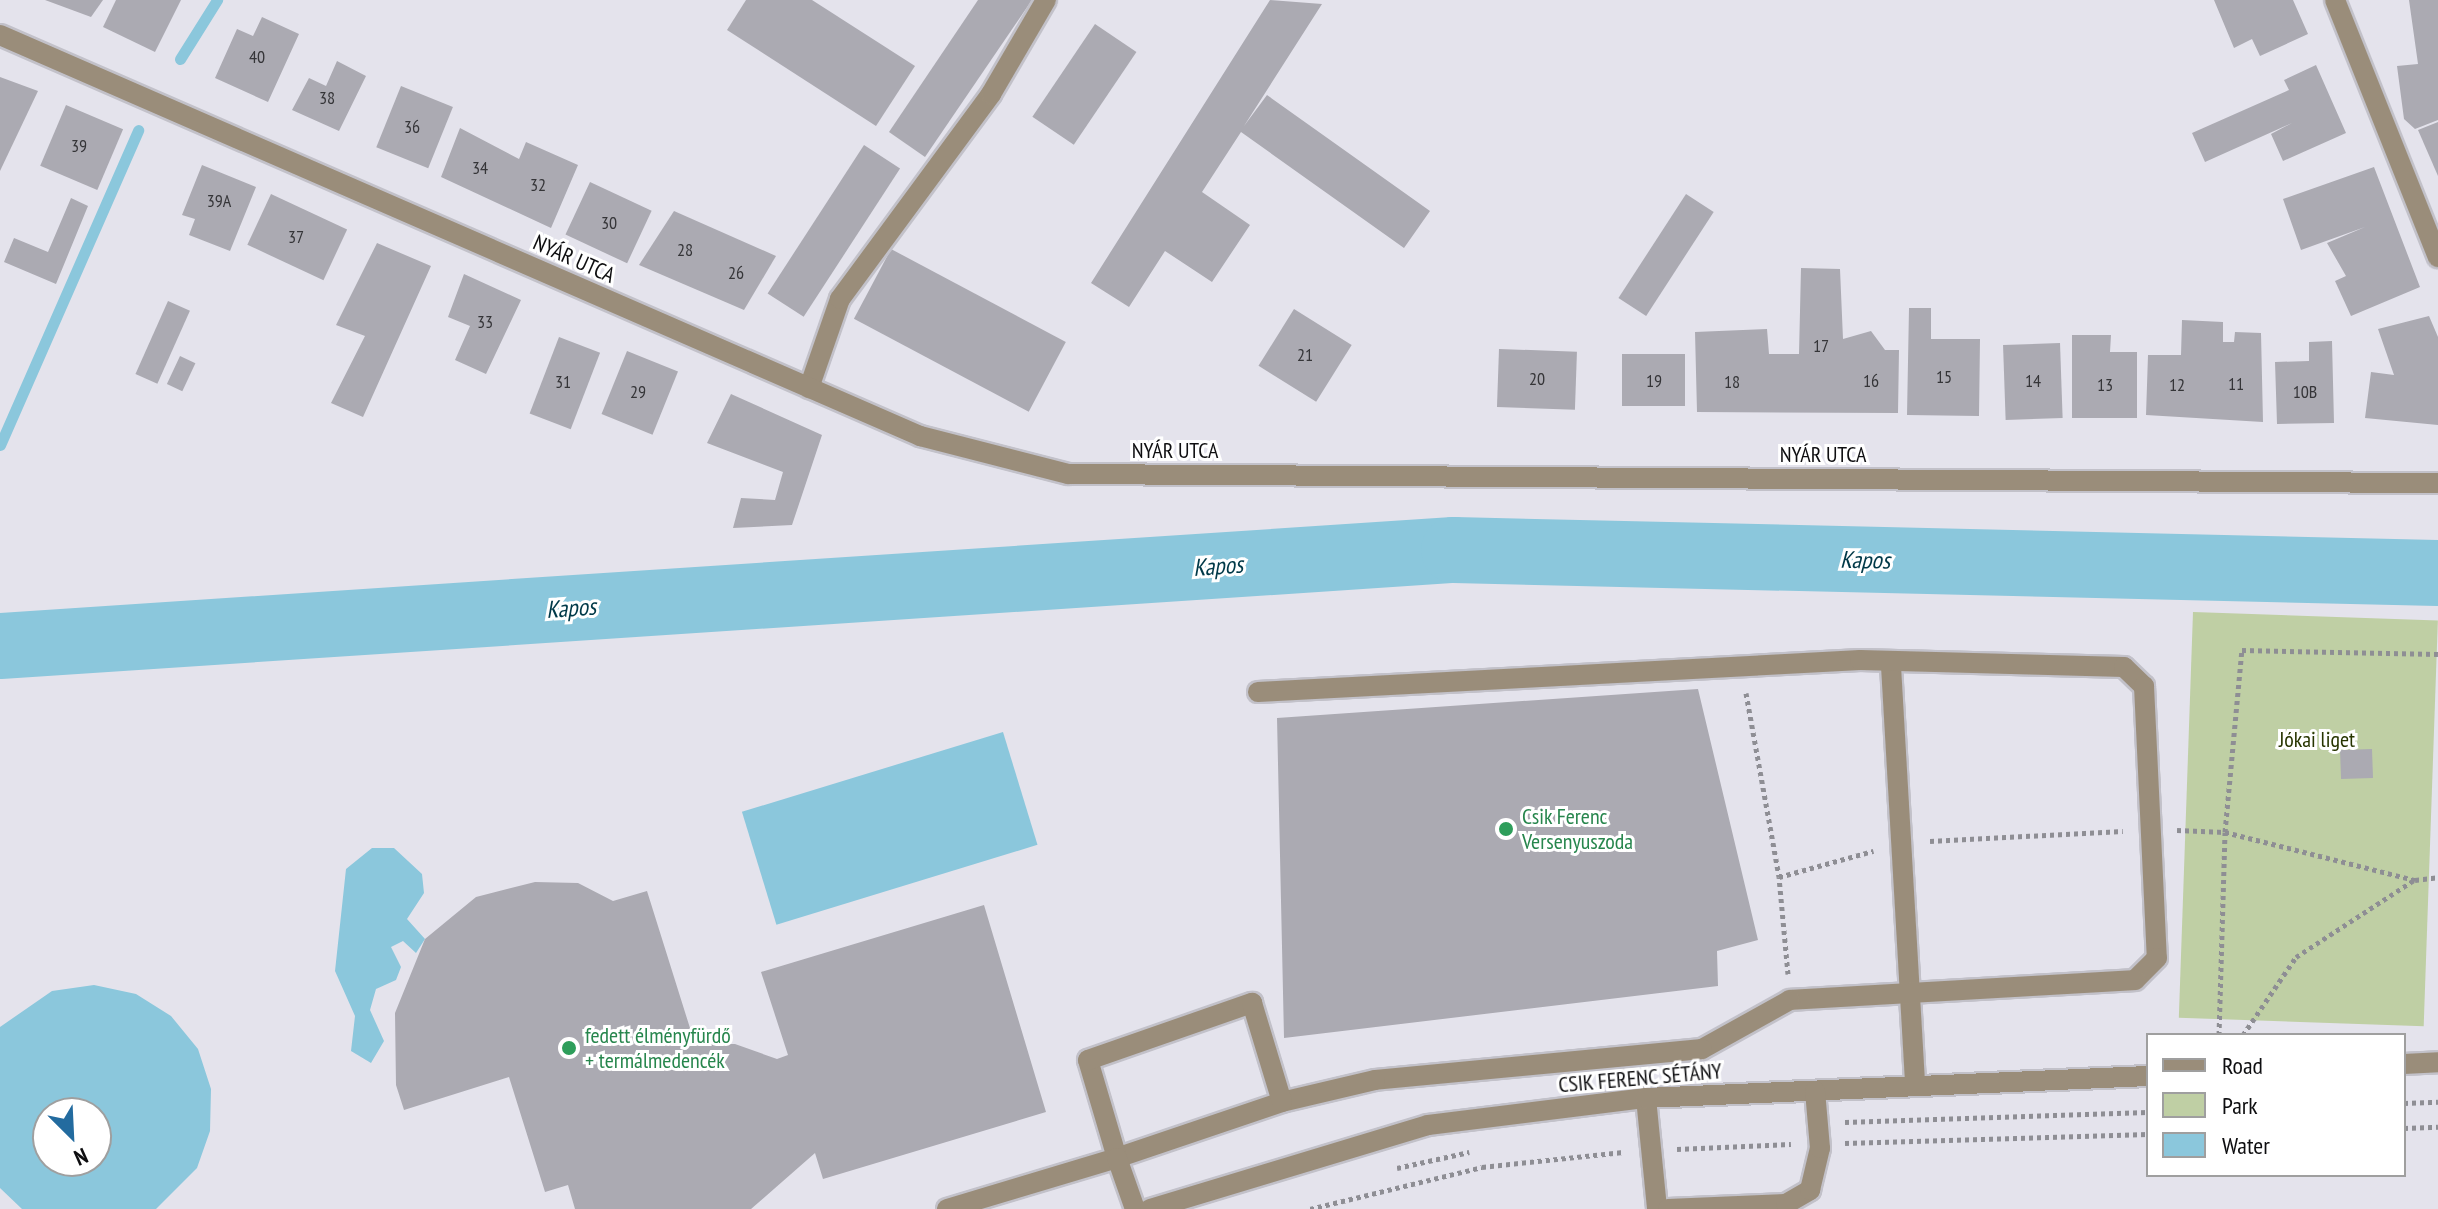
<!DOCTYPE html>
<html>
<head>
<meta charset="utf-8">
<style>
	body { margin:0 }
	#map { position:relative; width:2438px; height:1209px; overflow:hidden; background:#e4e3ec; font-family:"PT Sans Narrow",sans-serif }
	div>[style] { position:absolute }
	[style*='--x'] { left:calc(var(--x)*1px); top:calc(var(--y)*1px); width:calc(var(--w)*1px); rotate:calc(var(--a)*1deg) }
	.green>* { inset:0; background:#bfcfa4; transform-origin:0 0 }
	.water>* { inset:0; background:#8bc7dc; transform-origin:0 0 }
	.stream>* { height:11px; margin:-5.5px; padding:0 5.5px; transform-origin:5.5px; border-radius:5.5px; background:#8bc7dc }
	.river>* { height:66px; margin:-33px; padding:0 33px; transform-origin:33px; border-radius:33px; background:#8bc7dc }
	.building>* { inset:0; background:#abaab2; transform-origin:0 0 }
	.path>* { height:5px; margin-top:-2.5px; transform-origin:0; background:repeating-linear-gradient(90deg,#8e8e94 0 4px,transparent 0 8px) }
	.roads { filter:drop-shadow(2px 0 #c2c1c9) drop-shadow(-2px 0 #c2c1c9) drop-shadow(0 2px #c2c1c9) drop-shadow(0 -2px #c2c1c9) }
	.service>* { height:20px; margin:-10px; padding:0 10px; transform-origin:10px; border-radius:10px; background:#9a8d7a }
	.minor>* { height:20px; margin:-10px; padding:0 10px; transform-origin:10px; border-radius:10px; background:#9a8d7a }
	.dots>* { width:22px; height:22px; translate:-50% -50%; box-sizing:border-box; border:4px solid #fff; border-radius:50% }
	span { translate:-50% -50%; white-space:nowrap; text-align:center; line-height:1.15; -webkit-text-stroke:6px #fff; paint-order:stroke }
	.number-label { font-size:18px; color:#353538 }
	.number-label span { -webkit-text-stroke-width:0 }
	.street-label { font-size:22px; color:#0e0e10 }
	.park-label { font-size:22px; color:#273500 }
	.leisure-label { font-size:22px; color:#27864d }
	.left { translate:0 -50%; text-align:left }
	.water-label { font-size:24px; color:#003948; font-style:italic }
	.legend { position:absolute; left:2146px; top:1033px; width:260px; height:144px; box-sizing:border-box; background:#fff; border:2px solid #9f9f9f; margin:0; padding:10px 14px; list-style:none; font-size:24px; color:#0e0e10 }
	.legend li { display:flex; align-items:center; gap:16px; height:40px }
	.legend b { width:40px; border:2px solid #9f9f9f }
	.north { position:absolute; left:32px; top:1097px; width:80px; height:80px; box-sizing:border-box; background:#fff; border:2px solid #9f9f9f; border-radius:50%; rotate:156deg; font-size:22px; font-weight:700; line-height:32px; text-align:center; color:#0e0e10 }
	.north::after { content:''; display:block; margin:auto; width:28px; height:36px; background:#236b9f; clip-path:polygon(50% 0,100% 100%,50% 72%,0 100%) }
</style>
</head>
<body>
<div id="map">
	<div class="green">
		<i style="left:2193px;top:612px;width:245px;height:406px;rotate:2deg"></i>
	</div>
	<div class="water">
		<i style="left:1003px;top:732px;width:118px;height:273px;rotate:73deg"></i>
		<i style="clip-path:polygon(372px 848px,394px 848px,422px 874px,424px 893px,407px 919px,425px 939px,416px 953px,403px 941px,391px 947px,401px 967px,396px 980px,376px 989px,370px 1010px,384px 1041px,371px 1063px,351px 1051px,355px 1016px,335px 971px,346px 869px)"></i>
		<i style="clip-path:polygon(evenodd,94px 985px,136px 994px,171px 1016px,198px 1049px,211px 1089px,210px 1131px,197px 1168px,156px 1209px,22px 1209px,0 1188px,0 1027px,52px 991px,94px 985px,48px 1113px,96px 1113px,96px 1161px,48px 1161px,48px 1113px)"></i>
	</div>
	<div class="stream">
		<i style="--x:180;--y:59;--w:70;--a:-57.9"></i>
		<i style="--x:0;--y:445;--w:344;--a:-66.3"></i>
	</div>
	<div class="river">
		<i style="--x:0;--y:646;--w:1457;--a:-3.78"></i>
		<i style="--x:1454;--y:550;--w:984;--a:1.34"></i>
	</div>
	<div class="building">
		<i style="clip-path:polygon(45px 0,103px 0,91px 17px)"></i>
		<i style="clip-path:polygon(116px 0,181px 0,155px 52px,103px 27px)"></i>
		<i style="clip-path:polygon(746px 0,812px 0,915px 66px,876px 126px,727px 30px)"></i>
		<i style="clip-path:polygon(978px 0,1032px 0,925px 157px,889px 132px)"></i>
		<i style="clip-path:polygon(1270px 0,1322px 4px,1244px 126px,1267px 95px,1430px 211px,1404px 248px,1241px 132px,1202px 192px,1250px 225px,1212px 282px,1165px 251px,1129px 307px,1091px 283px)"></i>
		<i style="clip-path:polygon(2214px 0,2293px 0,2308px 34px,2260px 56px,2252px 39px,2234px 48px)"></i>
		<i style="clip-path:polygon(2409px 0,2438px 0,2438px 120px,2415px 129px,2404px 119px,2397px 66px,2418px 64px)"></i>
		<i style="clip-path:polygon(262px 17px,299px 34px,268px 102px,215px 78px,237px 29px,253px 36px)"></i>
		<i style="left:1095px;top:24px;width:50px;height:112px;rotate:34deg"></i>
		<i style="clip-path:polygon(337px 61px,366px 76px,339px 131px,292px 110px,309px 78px,326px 86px)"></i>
		<i style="clip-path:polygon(2316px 65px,2346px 133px,2283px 161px,2271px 134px,2292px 123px,2205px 162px,2192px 133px,2289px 90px,2284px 80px)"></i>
		<i style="clip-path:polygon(0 77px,38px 91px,0 171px)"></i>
		<i style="left:401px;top:86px;width:56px;height:66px;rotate:22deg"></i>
		<i style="left:66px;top:105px;width:62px;height:66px;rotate:23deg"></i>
		<i style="clip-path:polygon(2438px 122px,2438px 176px,2418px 130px)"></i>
		<i style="clip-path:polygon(460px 128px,519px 159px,526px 142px,578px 165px,551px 228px,441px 177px)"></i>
		<i style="left:864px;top:145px;width:43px;height:177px;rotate:33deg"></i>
		<i style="clip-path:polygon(202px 165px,256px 187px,230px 251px,189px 235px,195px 219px,182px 215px)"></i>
		<i style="clip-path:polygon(2374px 167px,2420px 287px,2351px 316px,2335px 281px,2346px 276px,2327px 243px,2365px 227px,2301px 250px,2283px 199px)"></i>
		<i style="left:590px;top:182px;width:68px;height:58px;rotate:25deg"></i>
		<i style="left:271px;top:194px;width:84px;height:56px;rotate:25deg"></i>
		<i style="left:1686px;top:194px;width:33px;height:124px;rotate:33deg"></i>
		<i style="clip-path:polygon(71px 198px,88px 206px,56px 284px,4px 262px,14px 238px,48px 252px)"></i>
		<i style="clip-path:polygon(674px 211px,776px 256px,744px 310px,639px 265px)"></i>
		<i style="clip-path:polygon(377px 243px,431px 266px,363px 417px,331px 403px,365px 336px,336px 325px)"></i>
		<i style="left:891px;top:249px;width:198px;height:79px;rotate:28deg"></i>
		<i style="clip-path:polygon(1801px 268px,1840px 269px,1843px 339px,1871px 331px,1885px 350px,1899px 350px,1898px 413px,1697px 412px,1695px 332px,1767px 329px,1769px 354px,1799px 354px)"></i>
		<i style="clip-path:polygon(464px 274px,521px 300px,486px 374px,455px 360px,470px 326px,448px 317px)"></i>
		<i style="left:168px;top:301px;width:24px;height:80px;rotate:24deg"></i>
		<i style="clip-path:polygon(1909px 308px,1931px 308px,1931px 339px,1980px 339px,1979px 416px,1907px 415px)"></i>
		<i style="left:1294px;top:309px;width:68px;height:67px;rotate:32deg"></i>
		<i style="clip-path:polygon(2429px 316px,2438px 337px,2438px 425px,2365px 418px,2371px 372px,2394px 375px,2378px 329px)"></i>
		<i style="clip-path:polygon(2182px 320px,2223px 322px,2223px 342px,2234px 342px,2235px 332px,2261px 333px,2263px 422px,2146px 415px,2148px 355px,2181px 355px)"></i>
		<i style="clip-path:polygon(2072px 335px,2111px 335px,2110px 352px,2137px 352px,2137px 418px,2072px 418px)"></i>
		<i style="left:559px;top:337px;width:44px;height:82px;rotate:21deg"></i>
		<i style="clip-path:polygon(2332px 341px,2334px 423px,2277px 424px,2275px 362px,2309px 361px,2309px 342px)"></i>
		<i style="left:2060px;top:343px;width:75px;height:57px;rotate:88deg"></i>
		<i style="left:1499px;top:349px;width:78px;height:58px;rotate:2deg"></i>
		<i style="left:627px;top:351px;width:55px;height:68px;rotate:22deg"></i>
		<i style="left:1685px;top:354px;width:52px;height:63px;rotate:90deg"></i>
		<i style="left:180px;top:356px;width:17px;height:31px;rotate:25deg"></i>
		<i style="clip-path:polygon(731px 394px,822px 435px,792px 525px,733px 528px,741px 498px,775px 500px,783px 472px,707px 443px)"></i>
		<i style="clip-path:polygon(1698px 689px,1758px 940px,1717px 951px,1718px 986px,1284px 1038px,1277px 718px)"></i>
		<i style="left:2372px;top:749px;width:29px;height:32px;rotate:88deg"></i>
		<i style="clip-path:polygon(535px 882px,578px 883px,613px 901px,647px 891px,695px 1044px,735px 1044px,777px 1059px,788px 1055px,761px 972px,984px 905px,1046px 1112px,823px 1179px,815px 1153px,751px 1209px,575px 1209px,568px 1185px,545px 1192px,509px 1077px,404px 1110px,396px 1085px,395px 1013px,425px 939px,476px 897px)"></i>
	</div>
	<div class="path">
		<i style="--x:1746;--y:693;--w:187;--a:79.8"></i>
		<i style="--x:2177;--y:830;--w:48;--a:2.4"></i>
		<i style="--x:2225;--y:832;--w:196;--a:14.2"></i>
		<i style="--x:2415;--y:880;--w:23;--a:-7"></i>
		<i style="--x:1930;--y:841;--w:193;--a:-3"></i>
		<i style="--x:1788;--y:974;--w:97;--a:-95.3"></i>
		<i style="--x:1779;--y:877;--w:98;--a:-15.5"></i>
		<i style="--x:2219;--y:1035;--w:203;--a:-88.3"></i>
		<i style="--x:2225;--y:832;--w:183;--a:-84.7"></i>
		<i style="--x:2242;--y:650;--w:196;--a:1.2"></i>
		<i style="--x:2243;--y:1035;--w:94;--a:-55.8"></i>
		<i style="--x:2296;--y:957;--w:141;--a:-33.1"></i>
		<i style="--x:2404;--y:1103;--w:34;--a:-2"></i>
		<i style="--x:1845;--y:1122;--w:303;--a:-1.9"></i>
		<i style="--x:2404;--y:1128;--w:34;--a:-2"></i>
		<i style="--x:1845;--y:1143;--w:303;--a:-1.7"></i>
		<i style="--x:1677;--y:1149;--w:114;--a:-2.5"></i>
		<i style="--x:1397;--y:1168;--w:74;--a:-12.5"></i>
		<i style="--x:1310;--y:1209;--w:177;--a:-13.7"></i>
		<i style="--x:1482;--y:1167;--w:142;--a:-6.1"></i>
	</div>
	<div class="roads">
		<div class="service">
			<i style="--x:809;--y:388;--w:94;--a:-70.8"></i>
			<i style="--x:840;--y:299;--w:255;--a:-53.6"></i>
			<i style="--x:991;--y:94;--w:109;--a:-59.7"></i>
			<i style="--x:1891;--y:666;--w:420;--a:86.7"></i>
			<i style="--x:1258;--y:692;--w:603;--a:-3.04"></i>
			<i style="--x:1860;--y:660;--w:264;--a:1.5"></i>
			<i style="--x:2124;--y:667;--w:28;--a:44"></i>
			<i style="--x:2144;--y:686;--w:272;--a:87.3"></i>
			<i style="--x:2157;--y:958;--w:31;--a:135"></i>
			<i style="--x:2135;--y:980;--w:346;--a:176.7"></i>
			<i style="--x:1790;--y:1000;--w:101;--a:150.9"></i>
			<i style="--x:1702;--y:1049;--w:328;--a:174.6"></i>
			<i style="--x:1375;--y:1080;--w:96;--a:166.7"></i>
			<i style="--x:1282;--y:1102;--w:174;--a:161.3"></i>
			<i style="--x:1117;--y:1158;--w:102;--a:-106.5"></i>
			<i style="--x:1088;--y:1060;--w:174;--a:-19.2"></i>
			<i style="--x:1252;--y:1003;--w:103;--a:73.1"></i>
			<i style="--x:947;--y:1209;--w:177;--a:-16.7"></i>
			<i style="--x:1117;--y:1158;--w:54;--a:70.6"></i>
		</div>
		<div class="minor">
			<i style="--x:2335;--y:0;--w:277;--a:68.2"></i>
			<i style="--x:0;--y:35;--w:1004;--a:23.55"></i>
			<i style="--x:920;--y:436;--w:153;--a:14.4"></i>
			<i style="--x:1068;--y:474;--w:1370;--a:0.38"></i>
			<i style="--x:2404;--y:1064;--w:34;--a:-3"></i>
			<i style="--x:1646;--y:1098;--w:112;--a:84.3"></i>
			<i style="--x:1150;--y:1209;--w:290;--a:-16.8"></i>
			<i style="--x:1428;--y:1125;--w:220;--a:-7.1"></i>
			<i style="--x:1646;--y:1098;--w:502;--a:-2.51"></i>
			<i style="--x:1668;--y:1209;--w:118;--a:-2.4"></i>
			<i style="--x:1786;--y:1204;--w:28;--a:-30"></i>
			<i style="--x:1810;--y:1190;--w:43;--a:-76.6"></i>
			<i style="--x:1820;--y:1148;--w:57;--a:-95"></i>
		</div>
	</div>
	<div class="dots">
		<i style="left:1506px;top:829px;background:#2e9e5b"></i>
		<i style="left:569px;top:1048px;background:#2e9e5b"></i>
	</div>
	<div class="number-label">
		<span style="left:257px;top:57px">40</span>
		<span style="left:327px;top:98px">38</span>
		<span style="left:412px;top:127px">36</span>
		<span style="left:79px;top:146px">39</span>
		<span style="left:480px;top:168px">34</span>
		<span style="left:538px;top:185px">32</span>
		<span style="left:219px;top:201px">39A</span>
		<span style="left:609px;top:223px">30</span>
		<span style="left:296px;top:237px">37</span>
		<span style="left:685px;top:250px">28</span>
		<span style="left:736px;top:273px">26</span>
		<span style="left:485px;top:322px">33</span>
		<span style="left:1821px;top:346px">17</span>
		<span style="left:1305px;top:355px">21</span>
		<span style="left:1944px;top:377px">15</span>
		<span style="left:1537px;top:379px">20</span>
		<span style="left:1654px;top:381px">19</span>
		<span style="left:1871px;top:381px">16</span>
		<span style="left:2033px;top:381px">14</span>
		<span style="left:563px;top:382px">31</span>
		<span style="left:1732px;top:382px">18</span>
		<span style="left:2236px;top:384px">11</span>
		<span style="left:2105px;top:385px">13</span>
		<span style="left:2177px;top:385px">12</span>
		<span style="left:638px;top:392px">29</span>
		<span style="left:2305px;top:392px">10B</span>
	</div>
	<div class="street-label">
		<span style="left:574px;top:259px;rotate:24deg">NYÁR UTCA</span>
		<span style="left:1175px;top:451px">NYÁR UTCA</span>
		<span style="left:1823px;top:455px">NYÁR UTCA</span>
		<span style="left:1640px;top:1078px;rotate:-5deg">CSIK FERENC SÉTÁNY</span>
	</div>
	<div class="park-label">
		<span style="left:2317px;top:740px">Jókai liget</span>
	</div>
	<div class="leisure-label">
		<span class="left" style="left:1522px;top:829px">Csik Ferenc<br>Versenyuszoda</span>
		<span class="left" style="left:585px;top:1048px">fedett élményfürdő<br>+ termálmedencék</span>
	</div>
	<div class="water-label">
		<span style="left:1865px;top:560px;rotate:1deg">Kapos</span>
		<span style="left:1218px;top:566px;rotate:-4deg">Kapos</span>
		<span style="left:571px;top:608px;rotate:-4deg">Kapos</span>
	</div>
	<ul class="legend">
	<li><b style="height:10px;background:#9a8d7a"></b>Road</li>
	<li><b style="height:22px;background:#bfcfa4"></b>Park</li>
	<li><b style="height:22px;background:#8bc7dc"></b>Water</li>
	</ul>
	<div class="north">N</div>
</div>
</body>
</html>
